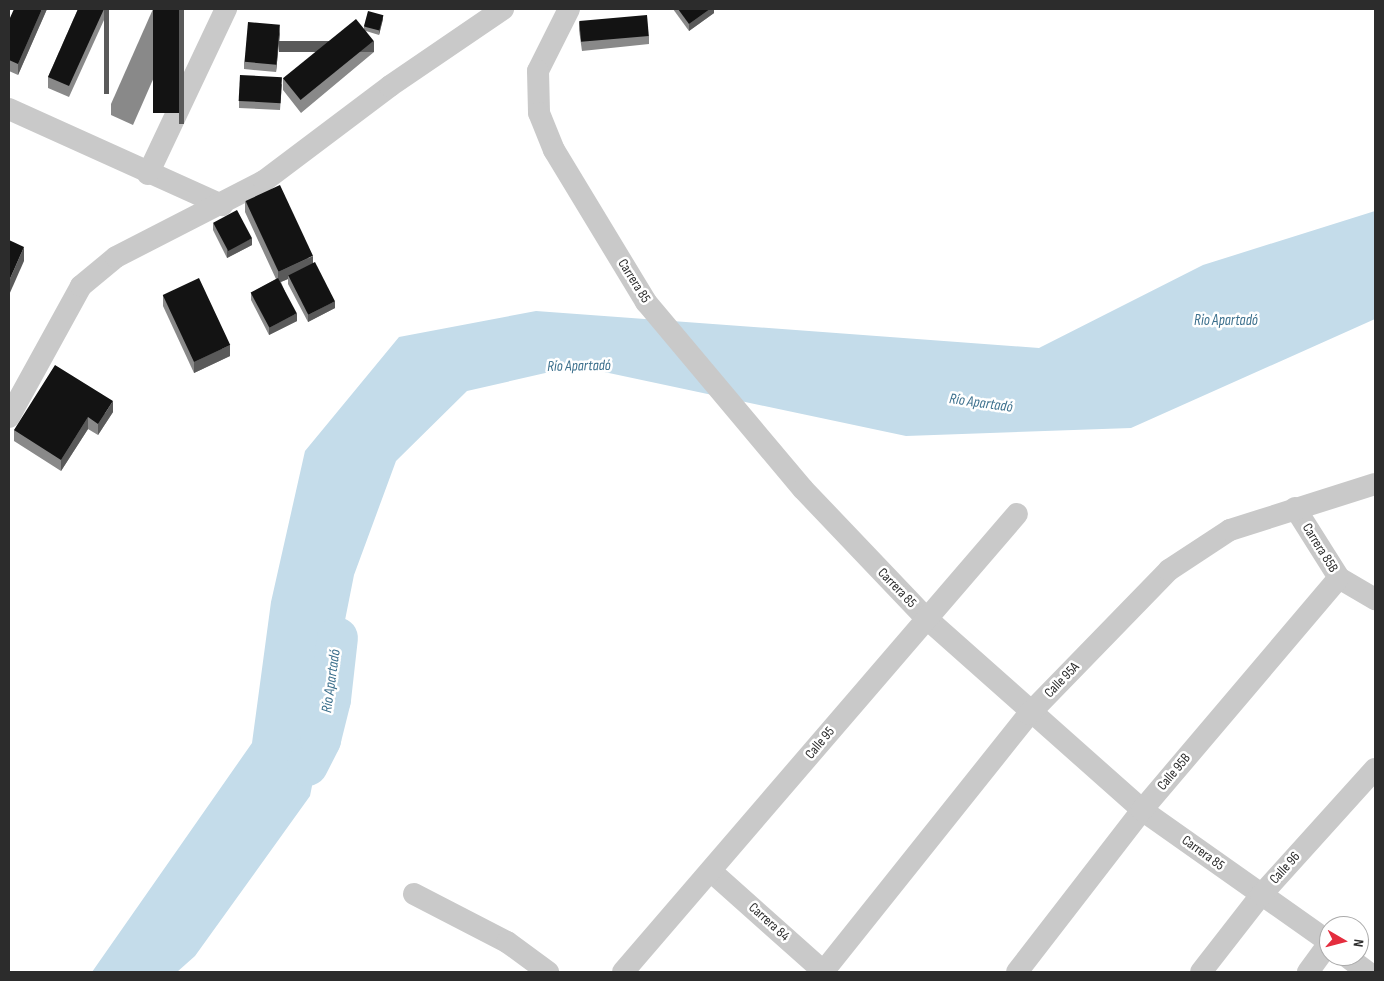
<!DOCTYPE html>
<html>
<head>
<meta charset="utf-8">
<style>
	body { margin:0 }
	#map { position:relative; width:1384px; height:981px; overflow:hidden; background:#fff; font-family:"Sofia Sans Condensed",sans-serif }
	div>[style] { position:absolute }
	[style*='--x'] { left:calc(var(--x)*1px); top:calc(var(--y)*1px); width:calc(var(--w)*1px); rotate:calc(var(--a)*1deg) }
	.water>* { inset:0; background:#c4dcea }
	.river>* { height:41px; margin:-20.5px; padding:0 20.5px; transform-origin:20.5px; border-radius:20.5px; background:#c4dcea }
	.minor>* { height:22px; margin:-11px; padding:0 11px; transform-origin:11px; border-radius:11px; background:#c9c9c9 }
	.wall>* { inset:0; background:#898989 }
	.shaded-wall>* { inset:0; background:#5a5a5a; transform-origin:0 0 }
	.building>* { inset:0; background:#131313; transform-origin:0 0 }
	span { translate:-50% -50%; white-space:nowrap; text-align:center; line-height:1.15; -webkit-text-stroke:5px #fff; paint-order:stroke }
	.street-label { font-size:14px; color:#2c2c2c }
	.water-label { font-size:15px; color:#3b6f8c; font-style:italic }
	.frame { position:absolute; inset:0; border:10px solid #2c2c2c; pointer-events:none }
	.north { position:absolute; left:1319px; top:916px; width:50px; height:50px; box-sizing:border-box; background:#fff; border:1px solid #ababab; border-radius:50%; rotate:98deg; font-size:14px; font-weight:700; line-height:20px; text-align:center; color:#2c2c2c }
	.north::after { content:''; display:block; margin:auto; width:18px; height:22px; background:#e42d3e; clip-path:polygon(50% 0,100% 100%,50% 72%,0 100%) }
</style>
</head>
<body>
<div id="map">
	<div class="water">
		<i style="clip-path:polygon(1375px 211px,1375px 319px,1131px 428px,906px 436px,576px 366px,467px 391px,396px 461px,354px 575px,310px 796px,195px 956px,177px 972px,92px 972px,252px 743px,271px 602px,305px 451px,399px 337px,536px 311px,1039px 348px,1203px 265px)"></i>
	</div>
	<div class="river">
		<i style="--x:307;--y:765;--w:29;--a:-63"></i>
		<i style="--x:320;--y:739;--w:41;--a:-76"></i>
		<i style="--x:330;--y:699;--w:62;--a:-83.6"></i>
	</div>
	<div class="minor">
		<i style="--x:569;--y:9;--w:69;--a:116.6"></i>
		<i style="--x:538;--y:71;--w:42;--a:88.6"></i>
		<i style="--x:539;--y:113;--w:40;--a:68"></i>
		<i style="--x:554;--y:150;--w:178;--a:58.8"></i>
		<i style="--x:646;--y:302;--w:244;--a:50"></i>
		<i style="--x:803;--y:489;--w:177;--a:46.4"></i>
		<i style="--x:925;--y:617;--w:290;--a:41.6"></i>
		<i style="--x:1142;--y:810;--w:229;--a:35.2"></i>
		<i style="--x:9;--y:109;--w:234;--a:24.3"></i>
		<i style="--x:148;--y:174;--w:183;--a:-64.7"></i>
		<i style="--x:9;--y:417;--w:149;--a:-61.2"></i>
		<i style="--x:81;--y:286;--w:45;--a:-39.6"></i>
		<i style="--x:116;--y:257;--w:166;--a:-27.2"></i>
		<i style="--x:264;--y:181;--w:158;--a:-37"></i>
		<i style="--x:390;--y:86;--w:137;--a:-34.3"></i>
		<i style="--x:1295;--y:508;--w:83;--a:57.8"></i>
		<i style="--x:1339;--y:578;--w:42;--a:30.3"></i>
		<i style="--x:713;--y:873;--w:149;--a:41.7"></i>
		<i style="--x:414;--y:894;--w:105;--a:27.3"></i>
		<i style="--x:507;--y:942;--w:51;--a:36.2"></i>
		<i style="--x:1346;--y:956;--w:26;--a:37"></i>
		<i style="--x:623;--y:972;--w:604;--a:-49.3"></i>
		<i style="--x:823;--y:972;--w:330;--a:-51.4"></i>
		<i style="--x:1029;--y:714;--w:201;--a:-45.8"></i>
		<i style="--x:1169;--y:570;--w:73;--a:-33.3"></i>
		<i style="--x:1230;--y:530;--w:152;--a:-17.6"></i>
		<i style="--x:1017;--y:972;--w:205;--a:-52.3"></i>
		<i style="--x:1142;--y:810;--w:304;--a:-49.7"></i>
		<i style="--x:1201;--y:972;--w:98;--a:-52.1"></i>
		<i style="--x:1261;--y:895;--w:170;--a:-47.9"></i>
		<i style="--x:1308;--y:972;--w:36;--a:-54"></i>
	</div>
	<div class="wall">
		<i style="clip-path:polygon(47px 9px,18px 75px,9px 71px,9px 20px)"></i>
		<i style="clip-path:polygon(78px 9px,109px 9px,69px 97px,48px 88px,48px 77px)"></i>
		<i style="clip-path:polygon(153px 9px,184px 9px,133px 125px,111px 115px,111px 104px)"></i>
		<i style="clip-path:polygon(673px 9px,714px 9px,714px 13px,689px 31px)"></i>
		<i style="clip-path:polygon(383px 19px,379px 35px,366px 31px,374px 52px,301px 113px,283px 90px,283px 79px,364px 29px,364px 27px)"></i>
		<i style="clip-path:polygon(579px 22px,649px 36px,649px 44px,582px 51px,579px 30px)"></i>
		<i style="clip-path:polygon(280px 33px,276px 72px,244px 69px,244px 62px)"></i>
		<i style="clip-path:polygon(282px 84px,280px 110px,239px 108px,239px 101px)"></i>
		<i style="clip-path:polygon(245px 201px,313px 263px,335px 308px,308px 322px,288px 284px,288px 279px,281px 282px,297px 321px,269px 335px,251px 300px,251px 293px,276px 279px,245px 212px)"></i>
		<i style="clip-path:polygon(213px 223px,252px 245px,227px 258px,213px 230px)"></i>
		<i style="clip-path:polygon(163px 295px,230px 356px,194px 373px,163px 306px)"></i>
		<i style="clip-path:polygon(113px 412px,98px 435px,88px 429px,61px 471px,14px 441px,14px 430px)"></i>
	</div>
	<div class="shaded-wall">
		<i style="clip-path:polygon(42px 9px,47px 9px,18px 75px,18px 64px)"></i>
		<i style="left:104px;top:9px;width:5px;height:85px"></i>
		<i style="left:179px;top:9px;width:5px;height:115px"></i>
		<i style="clip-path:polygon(710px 9px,714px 9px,714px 13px,689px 31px,689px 24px)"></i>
		<i style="clip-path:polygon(383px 15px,383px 19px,379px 35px,379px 31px)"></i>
		<i style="clip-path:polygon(280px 25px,280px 33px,276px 72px,276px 65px)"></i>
		<i style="left:374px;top:41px;width:11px;height:95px;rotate:90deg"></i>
		<i style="clip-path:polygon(252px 238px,252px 245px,227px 258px,227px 250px)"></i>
		<i style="clip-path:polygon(24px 247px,24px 261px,9px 295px,9px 281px)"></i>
		<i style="clip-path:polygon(313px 256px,313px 267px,288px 276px,288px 279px,278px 283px,278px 272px)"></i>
		<i style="clip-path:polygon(335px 301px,335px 308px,308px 322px,308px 315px)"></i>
		<i style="clip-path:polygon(297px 313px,297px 321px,269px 335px,269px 328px)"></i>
		<i style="clip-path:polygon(230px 345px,230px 356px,194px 373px,194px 362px)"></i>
		<i style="clip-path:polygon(113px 401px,113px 412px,98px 435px,98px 424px)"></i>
		<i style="clip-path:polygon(88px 417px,88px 429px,61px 471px,61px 460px)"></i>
	</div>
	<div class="building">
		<i style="clip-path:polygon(14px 9px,42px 9px,18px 64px,9px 60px,9px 20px)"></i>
		<i style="clip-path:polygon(78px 9px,104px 9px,69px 86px,48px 77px)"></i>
		<i style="left:153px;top:9px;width:26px;height:104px"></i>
		<i style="clip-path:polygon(678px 9px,710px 9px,689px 24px)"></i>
		<i style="left:368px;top:11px;width:16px;height:16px;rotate:15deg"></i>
		<i style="left:647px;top:15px;width:21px;height:68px;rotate:85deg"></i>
		<i style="left:356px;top:19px;width:28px;height:94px;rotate:51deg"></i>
		<i style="left:248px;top:22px;width:32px;height:40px;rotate:5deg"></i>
		<i style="left:240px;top:75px;width:42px;height:26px;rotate:3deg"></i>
		<i style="left:280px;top:185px;width:78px;height:38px;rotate:65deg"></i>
		<i style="left:237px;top:210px;width:32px;height:27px;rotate:62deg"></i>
		<i style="clip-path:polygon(9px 240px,24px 247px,9px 281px)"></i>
		<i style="left:315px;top:262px;width:44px;height:30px;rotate:63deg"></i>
		<i style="left:199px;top:278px;width:74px;height:40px;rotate:65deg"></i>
		<i style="left:278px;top:278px;width:40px;height:31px;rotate:62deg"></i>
		<i style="clip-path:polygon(55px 365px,113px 401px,98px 424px,88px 417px,61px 460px,14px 430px)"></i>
	</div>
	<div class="street-label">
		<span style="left:634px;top:281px;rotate:58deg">Carrera 85</span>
		<span style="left:1320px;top:548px;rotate:58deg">Carrera 85B</span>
		<span style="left:897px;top:588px;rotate:46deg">Carrera 85</span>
		<span style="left:1062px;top:680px;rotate:-46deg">Calle 95A</span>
		<span style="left:820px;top:743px;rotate:-50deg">Calle 95</span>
		<span style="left:1174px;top:772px;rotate:-50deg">Calle 95B</span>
		<span style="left:1203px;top:853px;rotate:36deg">Carrera 85</span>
		<span style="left:1285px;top:868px;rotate:-48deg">Calle 96</span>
		<span style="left:769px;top:922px;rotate:42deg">Carrera 84</span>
	</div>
	<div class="water-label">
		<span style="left:1226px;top:321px">Rio Apartadó</span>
		<span style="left:579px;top:366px;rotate:-1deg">Río Apartadó</span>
		<span style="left:981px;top:403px;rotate:8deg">Río Apartadó</span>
		<span style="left:331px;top:681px;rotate:-82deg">Río Apartadó</span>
	</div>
	<div class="frame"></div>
	<div class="north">N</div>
</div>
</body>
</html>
